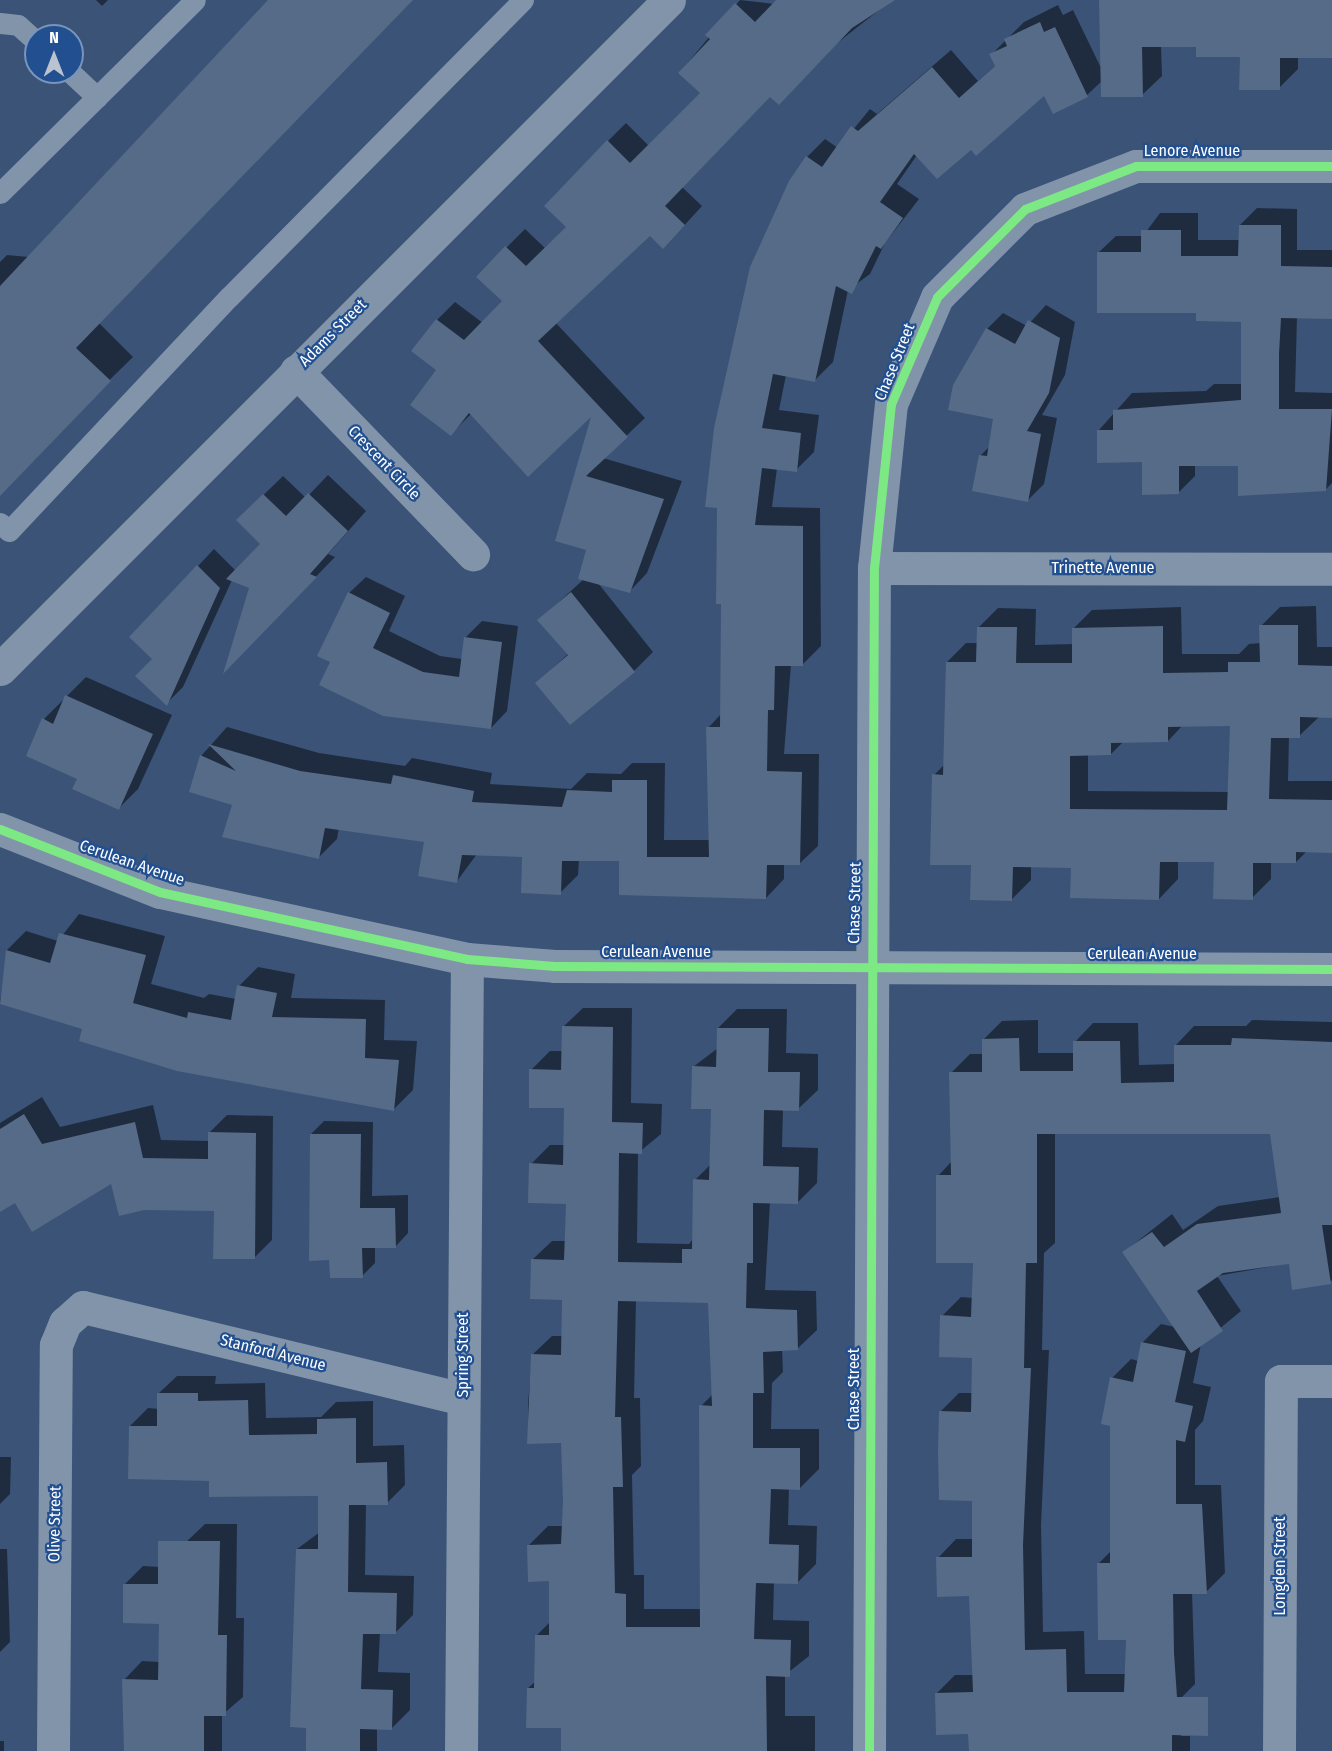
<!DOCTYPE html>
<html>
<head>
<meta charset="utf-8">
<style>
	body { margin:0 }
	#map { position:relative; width:1332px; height:1751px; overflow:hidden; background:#3a5377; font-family:"Fira Sans Condensed",sans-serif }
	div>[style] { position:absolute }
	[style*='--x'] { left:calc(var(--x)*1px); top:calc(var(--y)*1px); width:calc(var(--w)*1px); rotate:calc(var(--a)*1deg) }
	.shadow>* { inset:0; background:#0007; transform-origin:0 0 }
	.building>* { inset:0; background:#566b87 }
	.service>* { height:21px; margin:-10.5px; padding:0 10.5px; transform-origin:10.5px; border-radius:10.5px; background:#8294aa }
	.minor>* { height:33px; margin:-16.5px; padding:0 16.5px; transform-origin:16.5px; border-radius:16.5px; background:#8294aa }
	.cycleway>* { height:9px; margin:-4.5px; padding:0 4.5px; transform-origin:4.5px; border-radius:4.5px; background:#7ce984 }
	span { translate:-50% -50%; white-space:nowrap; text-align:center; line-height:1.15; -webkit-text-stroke:4.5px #214f90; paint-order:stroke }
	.street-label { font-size:16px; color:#fff }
	.north { position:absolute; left:24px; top:24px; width:60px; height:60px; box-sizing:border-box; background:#214f90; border:2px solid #7a95bc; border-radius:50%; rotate:0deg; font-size:16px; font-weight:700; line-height:24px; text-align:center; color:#fff }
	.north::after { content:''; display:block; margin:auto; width:21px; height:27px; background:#bac3cf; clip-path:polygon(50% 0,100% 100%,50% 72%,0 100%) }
</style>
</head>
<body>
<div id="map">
	<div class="shadow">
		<i style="clip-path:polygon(96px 0,108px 0,102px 6px)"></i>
		<i style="clip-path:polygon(270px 0,412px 0,99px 323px,133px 357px,0 487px,0 262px,7px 255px,29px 257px)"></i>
		<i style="clip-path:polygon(740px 0,774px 4px,892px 0,771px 95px,682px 187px,702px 206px,681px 229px,650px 234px,555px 322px,645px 418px,603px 458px,682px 481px,647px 573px,629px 592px,598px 583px,653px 652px,634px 671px,537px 683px,568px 654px,539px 620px,584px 579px,588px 549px,557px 540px,594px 412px,471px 414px,451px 434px,438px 370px,437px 320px,455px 302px,483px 323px,504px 301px,478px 277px,507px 247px,525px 229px,546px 249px,568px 227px,608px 141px,626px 123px,649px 146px,702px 93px,680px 72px)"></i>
		<i style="clip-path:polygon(1101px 0,1332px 0,1332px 57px,1298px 57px,1298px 69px,1279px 88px,1241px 55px,1198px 45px,1161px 46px,1162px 76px,1142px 95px,1102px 81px,1087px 95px,1054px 112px,1045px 93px,971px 148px,917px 155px,897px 184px,919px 199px,885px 243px,870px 274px,848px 290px,833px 362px,814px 381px,786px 375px,779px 410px,819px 415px,814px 452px,796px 470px,777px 468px,772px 507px,820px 508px,821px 646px,803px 664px,791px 664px,784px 754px,819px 754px,818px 846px,799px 864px,784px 863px,784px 879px,766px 898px,621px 859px,579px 859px,578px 875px,560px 893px,524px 855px,477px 854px,457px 881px,426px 840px,339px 827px,337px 839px,319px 857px,234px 804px,201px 756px,227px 727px,319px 753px,405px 766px,412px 758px,492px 773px,490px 784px,571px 789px,587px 773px,621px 774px,632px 763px,665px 763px,664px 840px,710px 840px,708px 728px,722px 713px,723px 603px,807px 157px,825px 139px,838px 148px,870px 109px,877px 114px,951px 50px,978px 81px,996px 65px,991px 55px,1024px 22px,1058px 5px,1063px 15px,1073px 10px,1102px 70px)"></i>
		<i style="clip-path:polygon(1257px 208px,1297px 209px,1297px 250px,1332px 250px,1332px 317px,1297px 317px,1295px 392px,1332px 393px,1332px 483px,1326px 489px,1239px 465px,1195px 465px,1195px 476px,1178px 493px,1144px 460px,1098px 431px,1132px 393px,1206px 391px,1214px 384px,1242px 384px,1242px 321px,1197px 312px,1098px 253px,1116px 236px,1143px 236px,1160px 213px,1198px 213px,1198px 240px,1240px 240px,1240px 225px)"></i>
		<i style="clip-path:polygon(1046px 305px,1075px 322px,1065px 375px,1042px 415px,1057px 418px,1044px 484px,1028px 500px,980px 456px,990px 446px,995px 418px,987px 329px,1003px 313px,1027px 326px)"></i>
		<i style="clip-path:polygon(328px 475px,366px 511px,328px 554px,335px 557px,242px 653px,250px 587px,232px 580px,183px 687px,167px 703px,154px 659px,198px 566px,214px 549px,236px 571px,262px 544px,238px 520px,283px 476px,306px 498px)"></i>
		<i style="clip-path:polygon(366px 577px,405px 596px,389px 631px,440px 656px,462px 659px,465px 638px,482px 621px,518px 626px,507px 711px,491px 728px,332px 661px,349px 593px)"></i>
		<i style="clip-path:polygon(evenodd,1316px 606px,1317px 647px,1332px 647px,1332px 716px,1319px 717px,1299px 736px,1289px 737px,1288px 781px,1332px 781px,1332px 851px,1307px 851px,1296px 862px,1271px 862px,1271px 879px,1252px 898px,1215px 861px,1178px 861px,1178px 879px,1159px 899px,1072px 867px,1031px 866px,1031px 880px,1012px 899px,972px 864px,934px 775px,945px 764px,947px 662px,966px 643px,978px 643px,979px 627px,998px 608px,1036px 609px,1035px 645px,1073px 644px,1073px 629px,1092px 610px,1181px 607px,1182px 654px,1239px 654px,1249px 644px,1261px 643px,1261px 626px,1280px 607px,1316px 606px,1231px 724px,1229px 792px,1088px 791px,1088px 754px,1111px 754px,1123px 742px,1168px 741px,1183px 725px,1231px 724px)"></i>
		<i style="clip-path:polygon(86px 677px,172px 715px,138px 789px,119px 808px,44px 719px)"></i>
		<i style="clip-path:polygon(79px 914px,165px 936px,151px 984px,204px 998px,209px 994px,236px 999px,239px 986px,258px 967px,295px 974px,291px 998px,385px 1000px,384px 1040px,417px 1041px,413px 1090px,393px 1110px,0 1002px,7px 950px,26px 931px,58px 941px)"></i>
		<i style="clip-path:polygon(evenodd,583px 1008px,632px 1008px,631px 1103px,662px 1104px,661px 1134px,638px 1153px,637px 1243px,689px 1244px,693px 1239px,695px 1180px,711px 1164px,712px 1108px,693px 1067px,718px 1048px,718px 1028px,737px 1009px,787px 1009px,786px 1053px,818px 1054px,818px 1090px,798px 1109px,783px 1109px,782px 1147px,818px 1148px,817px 1183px,797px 1203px,770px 1202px,765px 1290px,816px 1291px,817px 1330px,797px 1349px,782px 1349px,783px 1372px,772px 1383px,771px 1429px,819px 1429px,819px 1469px,800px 1488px,789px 1488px,788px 1525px,817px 1526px,816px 1564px,797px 1583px,774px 1582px,773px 1620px,809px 1621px,809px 1656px,785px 1675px,785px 1716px,815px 1716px,815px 1751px,562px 1751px,563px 1727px,528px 1688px,536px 1681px,536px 1636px,550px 1622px,551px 1580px,529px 1545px,548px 1526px,563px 1526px,563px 1442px,528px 1442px,528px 1404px,532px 1355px,552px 1336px,563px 1336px,564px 1298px,532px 1260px,552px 1241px,566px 1241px,567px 1203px,531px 1164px,550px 1145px,565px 1145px,566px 1107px,531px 1070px,550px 1051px,563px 1051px,563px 1027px,583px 1008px,636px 1300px,710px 1301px,713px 1394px,701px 1406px,701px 1609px,644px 1609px,644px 1575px,634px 1575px,632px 1475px,641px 1466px,640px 1398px,634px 1398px,636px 1300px)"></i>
		<i style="clip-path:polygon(evenodd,1038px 1020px,1038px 1053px,1075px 1053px,1075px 1042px,1093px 1023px,1138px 1023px,1139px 1065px,1176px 1064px,1176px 1045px,1194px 1026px,1246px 1026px,1252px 1020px,1332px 1022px,1332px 1281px,1290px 1263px,1217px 1276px,1241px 1311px,1201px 1344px,1193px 1383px,1211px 1387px,1203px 1421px,1195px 1430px,1195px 1485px,1221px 1485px,1225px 1573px,1206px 1592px,1192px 1592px,1195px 1684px,1182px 1697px,1181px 1736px,1190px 1736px,1190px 1751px,970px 1751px,970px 1733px,936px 1694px,955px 1675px,974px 1675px,970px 1595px,938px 1558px,956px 1539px,974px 1539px,974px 1499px,940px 1412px,959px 1393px,973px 1393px,974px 1357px,942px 1316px,961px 1297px,973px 1298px,974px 1262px,938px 1176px,953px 1160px,951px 1073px,970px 1054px,983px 1054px,983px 1040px,1002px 1021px,1038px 1020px,1271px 1132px,1280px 1197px,1218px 1206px,1183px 1230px,1172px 1214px,1124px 1252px,1175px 1327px,1161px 1324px,1142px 1343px,1138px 1361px,1131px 1359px,1112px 1378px,1112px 1550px,1098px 1564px,1127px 1638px,1126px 1674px,1085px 1674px,1084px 1631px,1043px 1632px,1041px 1525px,1049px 1350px,1042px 1350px,1044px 1253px,1055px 1243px,1055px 1133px,1271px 1132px)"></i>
		<i style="clip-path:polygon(42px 1097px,60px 1127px,153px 1105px,161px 1140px,209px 1141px,209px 1133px,227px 1115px,273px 1116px,272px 1240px,254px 1258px,215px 1210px,112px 1181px,16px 1201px,0 1211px,0 1123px)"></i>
		<i style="clip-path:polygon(324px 1121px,373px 1122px,372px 1196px,408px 1195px,408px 1233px,396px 1246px,375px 1247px,375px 1263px,362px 1276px,331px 1259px,311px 1134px)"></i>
		<i style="clip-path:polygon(177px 1376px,216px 1376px,215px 1384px,265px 1383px,266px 1418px,321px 1417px,336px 1402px,373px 1401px,373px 1446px,404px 1445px,405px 1485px,387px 1503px,366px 1503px,365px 1575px,414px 1576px,413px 1615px,395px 1633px,380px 1633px,378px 1672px,410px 1673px,410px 1710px,392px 1728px,377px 1728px,377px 1751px,307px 1751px,297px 1549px,320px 1532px,319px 1494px,211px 1479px,130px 1426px,148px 1408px,159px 1409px,159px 1393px)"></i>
		<i style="clip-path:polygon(0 1457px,11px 1457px,10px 1494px,0 1504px)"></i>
		<i style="clip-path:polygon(205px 1524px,237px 1524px,236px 1618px,244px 1618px,243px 1697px,222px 1715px,222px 1751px,125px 1751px,124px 1680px,142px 1661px,160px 1662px,160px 1622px,125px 1584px,143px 1566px,160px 1567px)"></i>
		<i style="clip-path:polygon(0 1549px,7px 1549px,10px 1642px,0 1652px)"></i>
		<i style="left:0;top:1741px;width:4px;height:10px"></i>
	</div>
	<div class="building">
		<i style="clip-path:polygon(268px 0,413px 0,76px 348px,111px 381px,0 496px,0 286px)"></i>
		<i style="clip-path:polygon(776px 0,895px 0,852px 28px,779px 105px,770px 97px,665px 206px,685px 225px,663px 249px,650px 236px,538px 341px,628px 437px,586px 476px,664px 499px,630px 593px,578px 579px,586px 550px,555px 541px,591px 417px,528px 477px,469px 413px,451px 436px,410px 405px,436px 370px,411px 351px,436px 319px,464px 340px,502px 301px,476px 277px,505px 246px,526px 266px,566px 227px,544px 206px,607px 140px,630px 163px,700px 93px,678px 73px,710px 39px,705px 35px,735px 3px,755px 22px)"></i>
		<i style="clip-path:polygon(1099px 0,1332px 0,1332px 58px,1280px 58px,1280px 90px,1239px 90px,1240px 57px,1196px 57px,1196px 47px,1142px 47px,1143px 97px,1101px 97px)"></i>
		<i style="clip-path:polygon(1040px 22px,1044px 32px,1055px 27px,1088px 97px,1053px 114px,1044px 96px,976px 156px,971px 150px,937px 179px,914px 154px,880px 202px,903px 218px,881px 249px,876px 246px,852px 294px,836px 286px,815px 382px,773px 374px,762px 428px,801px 433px,797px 472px,762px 468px,755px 525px,803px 526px,803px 666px,775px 666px,774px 710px,768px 710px,767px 771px,802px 772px,800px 865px,767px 865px,766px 899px,619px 895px,619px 861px,562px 861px,561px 895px,521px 893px,522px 857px,462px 855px,457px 883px,418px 876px,424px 842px,325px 828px,319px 859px,222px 837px,232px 805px,189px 792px,200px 755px,236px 771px,208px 744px,300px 771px,391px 784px,393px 775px,474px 791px,472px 802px,562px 807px,567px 790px,612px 792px,612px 780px,647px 780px,647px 857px,709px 857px,706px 727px,720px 727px,721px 604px,716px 604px,717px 508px,705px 507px,714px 428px,750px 267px,789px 181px,806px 156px,822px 167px,851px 126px,858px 131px,932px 67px,959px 98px,995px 66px,989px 54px,1007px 46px,1004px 39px)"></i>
		<i style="clip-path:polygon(1239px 225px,1281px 225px,1281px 266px,1332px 267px,1332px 319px,1281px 318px,1279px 354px,1279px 409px,1332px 409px,1326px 491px,1238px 496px,1238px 466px,1179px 466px,1179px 494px,1142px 495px,1142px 462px,1097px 463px,1097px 430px,1113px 430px,1113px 410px,1241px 400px,1241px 322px,1196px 321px,1196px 313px,1097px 313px,1097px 252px,1141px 252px,1141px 230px,1181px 230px,1181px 256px,1238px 256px)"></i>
		<i style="clip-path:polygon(1028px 320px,1060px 338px,1049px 393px,1027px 431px,1041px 434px,1028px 502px,972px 491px,979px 455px,987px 456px,993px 419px,948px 410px,953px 385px,986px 328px,1015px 344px)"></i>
		<i style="clip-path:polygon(308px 493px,348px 531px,310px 574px,317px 577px,223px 674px,249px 588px,226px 579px,260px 544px,236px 520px,263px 494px,286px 516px)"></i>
		<i style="clip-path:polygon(197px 565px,220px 588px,167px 706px,135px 676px,152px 659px,129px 637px)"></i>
		<i style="clip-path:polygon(348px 592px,390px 613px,373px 648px,423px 672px,459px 677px,464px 637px,502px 642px,491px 729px,383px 716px,319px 685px,330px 662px,317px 656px)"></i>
		<i style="clip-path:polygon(571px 592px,635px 672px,570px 725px,535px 683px,568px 655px,537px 620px)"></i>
		<i style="clip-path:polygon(evenodd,1259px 625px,1298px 625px,1298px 665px,1332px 666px,1332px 718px,1300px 717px,1300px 738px,1271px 738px,1269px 799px,1332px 800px,1332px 853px,1296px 852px,1296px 863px,1253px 863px,1253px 900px,1213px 899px,1214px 862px,1160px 862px,1159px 900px,1070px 898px,1071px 868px,1013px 867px,1012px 901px,970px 900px,971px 865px,930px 865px,932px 774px,943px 775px,946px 662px,976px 662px,977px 627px,1017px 627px,1016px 663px,1072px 663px,1072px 628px,1163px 626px,1163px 673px,1228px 672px,1228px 662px,1260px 662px,1259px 625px,1230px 726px,1227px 810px,1070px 809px,1070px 756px,1111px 755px,1111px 743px,1168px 742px,1168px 727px,1230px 726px)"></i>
		<i style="clip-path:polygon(65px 695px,153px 734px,119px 810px,72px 789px,77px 779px,26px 756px,42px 718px,53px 724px)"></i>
		<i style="clip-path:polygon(59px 933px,146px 955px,133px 1003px,187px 1018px,188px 1012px,231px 1020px,237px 985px,277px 993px,272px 1017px,366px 1019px,365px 1058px,399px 1060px,394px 1111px,177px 1071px,79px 1041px,82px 1029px,0 1004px,6px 950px,50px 963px)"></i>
		<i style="clip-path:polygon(evenodd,562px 1026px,613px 1027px,612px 1122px,643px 1123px,642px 1154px,619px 1153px,618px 1262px,682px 1263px,682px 1249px,692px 1249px,693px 1179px,709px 1180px,711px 1109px,691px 1109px,692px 1066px,716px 1067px,717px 1028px,769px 1028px,768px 1072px,800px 1072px,799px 1111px,764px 1110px,763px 1166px,799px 1167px,798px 1204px,753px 1203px,753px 1263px,747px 1263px,746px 1308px,797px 1310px,798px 1350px,763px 1352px,764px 1393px,753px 1393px,753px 1448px,800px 1448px,800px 1490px,771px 1489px,769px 1544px,799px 1545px,798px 1584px,756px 1583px,754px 1639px,791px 1640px,790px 1677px,766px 1676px,767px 1751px,561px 1751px,561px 1728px,526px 1728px,527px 1688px,534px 1688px,535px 1635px,549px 1635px,549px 1581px,528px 1582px,527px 1545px,561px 1544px,563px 1501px,561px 1443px,527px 1444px,531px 1354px,561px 1355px,562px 1300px,530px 1299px,531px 1259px,564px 1260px,566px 1204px,528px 1203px,529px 1163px,563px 1165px,564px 1108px,529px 1108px,529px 1069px,561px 1070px,562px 1026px,618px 1301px,708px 1303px,712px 1406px,699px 1405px,700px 1627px,626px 1627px,626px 1594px,615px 1593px,613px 1487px,623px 1487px,621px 1417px,615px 1417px,618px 1301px)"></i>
		<i style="clip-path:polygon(1019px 1038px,1020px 1071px,1073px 1071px,1073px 1041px,1120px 1041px,1121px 1083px,1174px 1082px,1174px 1045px,1231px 1045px,1232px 1038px,1332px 1042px,1332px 1225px,1322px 1225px,1331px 1284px,1292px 1290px,1289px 1264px,1223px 1273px,1197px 1291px,1223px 1331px,1191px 1353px,1122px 1252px,1152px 1232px,1164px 1247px,1197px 1224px,1281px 1213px,1270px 1134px,1037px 1134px,1037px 1263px,1026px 1263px,1024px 1368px,1031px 1368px,1023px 1545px,1025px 1650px,1066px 1649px,1067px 1692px,1124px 1692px,1126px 1640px,1098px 1640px,1097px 1563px,1110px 1563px,1110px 1426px,1101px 1424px,1110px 1377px,1133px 1382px,1141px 1342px,1186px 1351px,1175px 1402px,1193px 1406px,1185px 1442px,1176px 1440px,1176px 1504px,1202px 1504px,1207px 1594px,1173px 1594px,1174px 1653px,1177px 1697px,1208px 1697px,1208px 1736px,1172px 1735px,1172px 1751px,969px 1751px,968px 1734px,936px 1735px,935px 1693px,973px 1692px,969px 1596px,937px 1597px,936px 1557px,972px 1557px,972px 1501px,939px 1500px,938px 1450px,939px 1411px,971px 1412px,972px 1358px,939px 1357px,940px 1315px,971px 1317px,973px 1263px,936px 1263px,936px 1175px,951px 1175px,949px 1072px,982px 1072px,982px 1039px)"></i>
		<i style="clip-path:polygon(24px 1114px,42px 1144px,135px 1122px,143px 1158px,208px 1159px,208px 1132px,256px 1133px,255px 1259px,213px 1259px,214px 1211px,144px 1210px,119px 1216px,111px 1184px,32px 1232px,15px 1203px,0 1212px,0 1129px)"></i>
		<i style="clip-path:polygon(310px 1134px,361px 1134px,360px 1208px,395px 1208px,396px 1248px,362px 1248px,363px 1278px,330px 1278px,329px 1260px,309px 1261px)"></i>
		<i style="clip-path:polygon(157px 1393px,198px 1393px,198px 1401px,248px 1400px,249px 1435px,317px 1434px,317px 1419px,356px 1418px,356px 1463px,387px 1462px,388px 1505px,349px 1505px,348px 1592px,397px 1593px,396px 1634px,363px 1634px,361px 1689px,393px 1690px,392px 1730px,360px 1729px,360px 1751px,306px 1751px,306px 1728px,290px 1727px,296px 1549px,318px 1549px,318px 1496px,209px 1497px,209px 1481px,128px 1479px,129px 1426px,157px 1426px)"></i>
		<i style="clip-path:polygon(158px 1541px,220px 1541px,218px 1635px,227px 1635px,226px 1716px,204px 1716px,204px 1751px,124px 1751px,122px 1679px,158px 1680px,159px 1624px,123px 1623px,123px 1584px,158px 1584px)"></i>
	</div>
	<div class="service">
		<i style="--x:0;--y:23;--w:18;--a:6"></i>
		<i style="--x:18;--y:25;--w:24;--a:42"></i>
		<i style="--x:70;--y:72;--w:37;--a:43"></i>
		<i style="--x:0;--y:193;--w:274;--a:-44.7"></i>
		<i style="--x:0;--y:523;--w:12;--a:42"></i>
		<i style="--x:9;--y:531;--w:321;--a:-46.8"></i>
		<i style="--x:229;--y:297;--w:418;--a:-45.3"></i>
	</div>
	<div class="minor">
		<i style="--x:296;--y:371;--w:255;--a:46"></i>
		<i style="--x:874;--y:568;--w:458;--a:0.1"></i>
		<i style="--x:0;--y:669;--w:946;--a:-45"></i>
		<i style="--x:0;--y:829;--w:172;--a:21.5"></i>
		<i style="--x:160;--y:892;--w:314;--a:12.3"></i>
		<i style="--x:467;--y:959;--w:88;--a:4.5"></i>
		<i style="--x:555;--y:966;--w:777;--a:0.22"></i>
		<i style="--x:53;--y:1751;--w:406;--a:-89.6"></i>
		<i style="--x:56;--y:1345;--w:24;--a:-68"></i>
		<i style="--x:65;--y:1323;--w:24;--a:-42"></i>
		<i style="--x:83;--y:1307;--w:391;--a:13.6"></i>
		<i style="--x:461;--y:1751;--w:792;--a:-89.57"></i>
		<i style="--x:869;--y:1751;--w:1183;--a:-89.76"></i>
		<i style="--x:874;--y:568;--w:165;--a:-84.1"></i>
		<i style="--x:891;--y:404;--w:116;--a:-66.7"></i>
		<i style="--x:937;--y:297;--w:124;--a:-45"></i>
		<i style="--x:1025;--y:209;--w:119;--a:-21.2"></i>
		<i style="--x:1136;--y:166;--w:196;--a:0"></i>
		<i style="--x:1279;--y:1751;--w:370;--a:-89.7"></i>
		<i style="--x:1281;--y:1381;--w:51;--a:0"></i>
	</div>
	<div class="cycleway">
		<i style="--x:0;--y:829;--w:172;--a:21.5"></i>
		<i style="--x:160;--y:892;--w:314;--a:12.3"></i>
		<i style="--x:467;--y:959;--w:88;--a:4.5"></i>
		<i style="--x:555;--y:966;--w:777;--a:0.22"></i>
		<i style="--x:869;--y:1751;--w:1183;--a:-89.76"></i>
		<i style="--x:874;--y:568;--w:165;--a:-84.1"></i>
		<i style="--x:891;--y:404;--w:116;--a:-66.7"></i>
		<i style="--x:937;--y:297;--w:124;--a:-45"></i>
		<i style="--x:1025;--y:209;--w:119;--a:-21.2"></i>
		<i style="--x:1136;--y:166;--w:196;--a:0"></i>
	</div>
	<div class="street-label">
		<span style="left:1192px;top:151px">Lenore Avenue</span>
		<span style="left:333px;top:333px;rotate:-45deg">Adams Street</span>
		<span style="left:895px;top:362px;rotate:-68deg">Chase Street</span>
		<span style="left:384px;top:463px;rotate:46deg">Crescent Circle</span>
		<span style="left:1103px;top:568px">Trinette Avenue</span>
		<span style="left:132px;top:863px;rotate:19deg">Cerulean Avenue</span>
		<span style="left:855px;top:903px;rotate:-89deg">Chase Street</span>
		<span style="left:656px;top:952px">Cerulean Avenue</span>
		<span style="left:1142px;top:954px">Cerulean Avenue</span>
		<span style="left:273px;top:1353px;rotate:14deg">Stanford Avenue</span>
		<span style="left:463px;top:1355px;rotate:-90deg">Spring Street</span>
		<span style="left:854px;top:1389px;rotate:-90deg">Chase Street</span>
		<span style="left:55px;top:1524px;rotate:-89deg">Olive Street</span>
		<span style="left:1280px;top:1566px;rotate:-90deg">Longden Street</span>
	</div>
	<div class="north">N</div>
</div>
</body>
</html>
